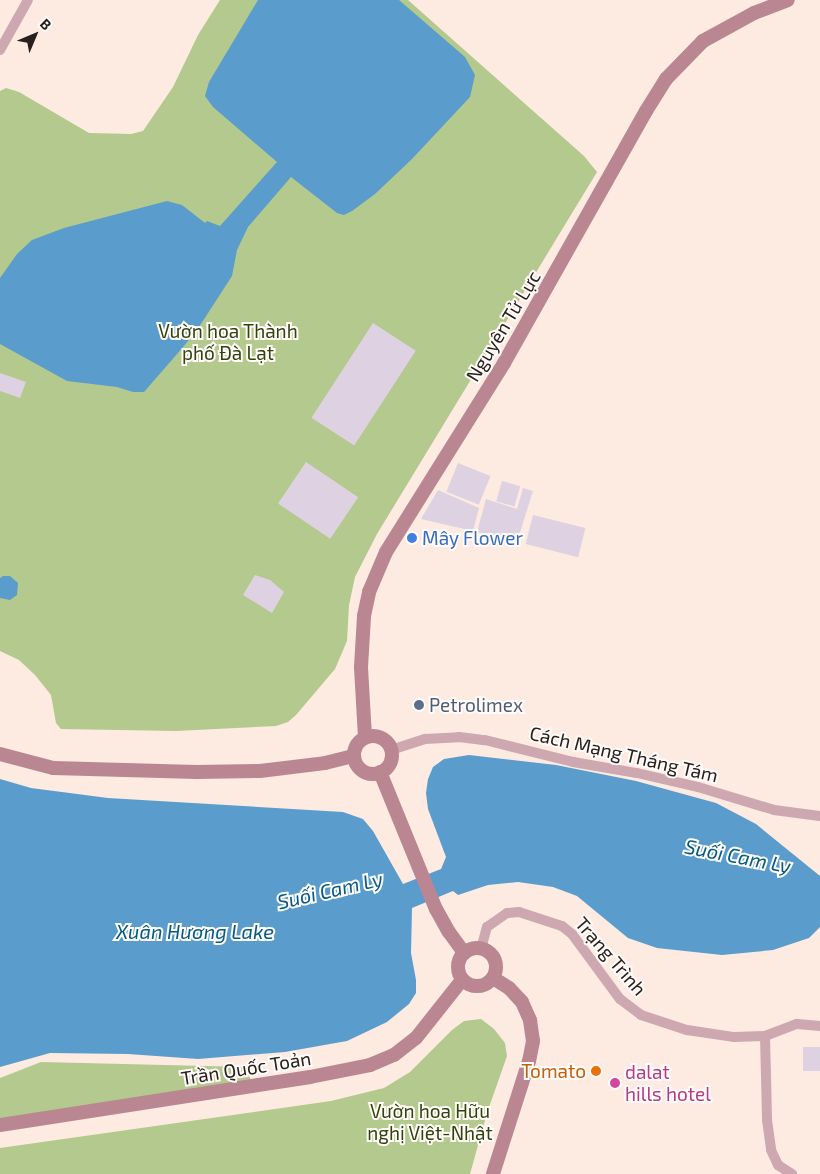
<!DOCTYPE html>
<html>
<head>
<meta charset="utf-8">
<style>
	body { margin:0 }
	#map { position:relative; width:820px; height:1174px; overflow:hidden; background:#fdeae1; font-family:"Exo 2",sans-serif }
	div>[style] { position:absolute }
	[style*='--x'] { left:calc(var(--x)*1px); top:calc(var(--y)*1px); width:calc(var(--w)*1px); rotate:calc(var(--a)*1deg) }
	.green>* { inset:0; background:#b3c98d }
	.water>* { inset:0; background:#5a9dcc }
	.building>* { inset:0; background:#ded2e2; transform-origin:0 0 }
	.street>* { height:10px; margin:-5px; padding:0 5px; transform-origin:5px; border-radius:5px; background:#cda8b0 }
	.secondary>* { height:14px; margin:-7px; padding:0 7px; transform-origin:7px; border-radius:7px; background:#ba8692 }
	.secondary>.ring { margin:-7px; padding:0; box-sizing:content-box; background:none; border:14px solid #ba8692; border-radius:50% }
	.dots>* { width:14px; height:14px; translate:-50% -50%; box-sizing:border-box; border:2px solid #fffbf9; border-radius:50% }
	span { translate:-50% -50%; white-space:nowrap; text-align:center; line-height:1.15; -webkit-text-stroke:4px #fffbf9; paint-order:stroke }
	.street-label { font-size:19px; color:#27201d }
	.park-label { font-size:19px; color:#32420e }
	.shop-label { font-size:19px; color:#366cbe }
	.left { translate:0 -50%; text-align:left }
	.service-label { font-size:19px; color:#4e5e75 }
	.food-label { font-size:19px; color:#c56008 }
	.right { translate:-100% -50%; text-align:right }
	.hotel-label { font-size:19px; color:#b23c85 }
	.water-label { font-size:20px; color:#035a87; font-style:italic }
	.north { position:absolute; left:10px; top:10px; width:50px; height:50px; -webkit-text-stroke:4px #fffbf9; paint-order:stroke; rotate:45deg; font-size:14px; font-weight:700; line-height:20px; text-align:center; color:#27201d }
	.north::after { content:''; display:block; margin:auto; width:18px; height:22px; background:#27201d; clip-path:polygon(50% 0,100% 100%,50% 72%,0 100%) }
</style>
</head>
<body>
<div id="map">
	<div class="green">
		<i style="clip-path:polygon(220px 0,408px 0,584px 156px,597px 172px,377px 534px,355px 577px,349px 605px,347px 641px,335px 669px,296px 715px,288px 722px,276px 726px,176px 731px,61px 729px,56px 723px,51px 695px,35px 675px,19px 660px,0 651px,0 91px,6px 88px,19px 92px,89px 133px,131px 134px,143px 131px,173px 87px,198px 35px)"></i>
		<i style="clip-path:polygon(481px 1019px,494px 1029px,505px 1043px,507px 1056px,487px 1113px,470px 1174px,0 1174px,0 1148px,331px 1101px,384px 1088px,410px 1072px,452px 1030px,464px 1021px)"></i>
		<i style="clip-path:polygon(41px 1062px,246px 1067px,251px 1081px,0 1125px,0 1078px)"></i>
	</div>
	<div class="water">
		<i style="clip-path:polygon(258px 0,399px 0,465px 57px,475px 75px,470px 97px,412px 159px,375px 194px,352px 211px,344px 215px,337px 213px,291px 177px,248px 227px,237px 250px,232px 276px,199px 327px,184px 346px,144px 392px,133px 392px,117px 387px,67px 381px,0 344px,0 278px,17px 254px,32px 240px,64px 228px,167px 201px,182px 205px,205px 223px,207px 221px,220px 226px,277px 162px,213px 107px,205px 96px,209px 82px)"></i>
		<i style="clip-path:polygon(3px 576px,10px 576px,18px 583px,17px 595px,10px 600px,0 598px,0 578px)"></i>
		<i style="clip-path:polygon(469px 755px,556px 765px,636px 781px,716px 803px,756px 824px,820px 876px,820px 927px,809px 938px,773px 950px,722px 955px,657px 948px,628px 938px,577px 896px,553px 887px,518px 882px,488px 885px,458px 895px,453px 891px,412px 908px,411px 953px,416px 980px,416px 993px,409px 1004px,387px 1022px,347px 1041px,285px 1052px,198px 1059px,128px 1054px,50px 1053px,0 1067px,0 779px,31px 788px,108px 798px,343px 812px,363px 819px,373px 831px,403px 884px,441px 869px,446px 857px,428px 809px,426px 793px,428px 779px,433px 767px,444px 759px)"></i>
	</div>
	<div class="building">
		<i style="left:373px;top:323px;width:51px;height:113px;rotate:33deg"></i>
		<i style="clip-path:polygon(0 373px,26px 382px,20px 398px,0 391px)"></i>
		<i style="left:306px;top:462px;width:63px;height:50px;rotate:34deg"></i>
		<i style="left:458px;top:463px;width:35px;height:31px;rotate:22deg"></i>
		<i style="left:502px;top:481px;width:19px;height:21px;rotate:16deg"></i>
		<i style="clip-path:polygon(523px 488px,533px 491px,517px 542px,477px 532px,486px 499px,517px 509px)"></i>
		<i style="clip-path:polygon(438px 490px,479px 508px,473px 531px,421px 519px)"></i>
		<i style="left:533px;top:515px;width:54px;height:30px;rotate:14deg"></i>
		<i style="clip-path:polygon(255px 575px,270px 580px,284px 592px,272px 613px,243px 595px)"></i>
		<i style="left:803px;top:1047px;width:17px;height:24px"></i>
	</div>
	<div class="street">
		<i style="--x:0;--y:50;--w:57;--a:-60.8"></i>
		<i style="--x:391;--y:750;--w:36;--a:-18"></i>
		<i style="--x:425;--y:739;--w:34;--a:-3"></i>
		<i style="--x:459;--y:737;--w:26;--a:7"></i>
		<i style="--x:485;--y:740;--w:91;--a:14"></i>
		<i style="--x:573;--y:762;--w:65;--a:9.8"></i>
		<i style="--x:637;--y:773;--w:63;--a:12.9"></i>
		<i style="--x:698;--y:787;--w:79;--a:16.8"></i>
		<i style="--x:774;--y:810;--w:46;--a:7.4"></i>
		<i style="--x:481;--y:949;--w:23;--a:-75"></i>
		<i style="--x:487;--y:927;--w:24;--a:-35"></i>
		<i style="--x:507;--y:913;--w:12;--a:-5"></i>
		<i style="--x:519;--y:912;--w:45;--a:18"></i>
		<i style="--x:562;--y:926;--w:13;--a:39"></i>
		<i style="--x:572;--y:934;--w:81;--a:53.6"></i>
		<i style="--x:620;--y:999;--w:26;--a:37"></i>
		<i style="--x:641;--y:1015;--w:48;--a:18.1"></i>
		<i style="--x:687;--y:1030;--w:48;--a:8.5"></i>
		<i style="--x:734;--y:1037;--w:31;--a:-2"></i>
		<i style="--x:765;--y:1036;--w:34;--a:-21"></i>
		<i style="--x:797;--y:1024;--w:23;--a:5"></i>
		<i style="--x:765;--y:1036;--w:84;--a:88.6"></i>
		<i style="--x:767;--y:1120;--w:30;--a:82"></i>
		<i style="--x:771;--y:1150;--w:17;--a:65"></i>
		<i style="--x:778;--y:1165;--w:17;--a:33"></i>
	</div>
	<div class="secondary">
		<i class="ring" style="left:354px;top:736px;width:24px;height:24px"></i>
		<i style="--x:365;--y:737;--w:70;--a:-93.3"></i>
		<i style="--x:361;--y:667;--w:51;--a:-86.6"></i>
		<i style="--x:364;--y:616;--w:25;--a:-78"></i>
		<i style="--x:369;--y:592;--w:43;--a:-67"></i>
		<i style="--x:386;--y:552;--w:223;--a:-58"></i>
		<i style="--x:504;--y:363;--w:289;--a:-60.6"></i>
		<i style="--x:646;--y:111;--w:38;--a:-58"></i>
		<i style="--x:666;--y:79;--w:53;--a:-45.8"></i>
		<i style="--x:703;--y:41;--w:58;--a:-28.8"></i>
		<i style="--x:754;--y:13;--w:36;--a:-21"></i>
		<i style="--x:0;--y:754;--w:55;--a:14.8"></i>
		<i style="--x:53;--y:768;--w:144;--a:1.6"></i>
		<i style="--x:197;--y:772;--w:63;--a:-0.9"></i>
		<i style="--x:260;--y:771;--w:65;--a:-7"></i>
		<i style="--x:325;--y:763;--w:30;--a:-14"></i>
		<i style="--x:380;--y:772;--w:148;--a:67.8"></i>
		<i style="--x:436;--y:909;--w:26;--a:61"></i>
		<i style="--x:449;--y:932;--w:26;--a:54"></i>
		<i class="ring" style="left:458px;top:948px;width:24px;height:24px"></i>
		<i style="--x:493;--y:978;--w:19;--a:32"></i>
		<i style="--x:509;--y:988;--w:19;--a:47"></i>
		<i style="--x:522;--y:1002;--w:20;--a:66"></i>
		<i style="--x:530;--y:1020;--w:21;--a:82"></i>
		<i style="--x:533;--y:1041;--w:20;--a:101"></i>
		<i style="--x:529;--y:1061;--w:119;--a:107.7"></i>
		<i style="--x:0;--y:1125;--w:314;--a:-8.8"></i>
		<i style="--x:310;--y:1077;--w:61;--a:-11.3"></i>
		<i style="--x:370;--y:1065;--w:26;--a:-23"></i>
		<i style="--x:394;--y:1055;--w:28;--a:-38"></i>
		<i style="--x:416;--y:1038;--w:74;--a:-51.6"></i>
	</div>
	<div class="dots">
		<i style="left:412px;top:538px;background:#3f7fe0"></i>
		<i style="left:419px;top:705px;background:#5c6f8a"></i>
		<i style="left:596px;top:1071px;background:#e8710a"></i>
		<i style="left:615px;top:1083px;background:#d1479c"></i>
	</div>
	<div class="street-label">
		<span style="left:503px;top:326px;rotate:-59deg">Nguyên Tử Lực</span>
		<span style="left:624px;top:754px;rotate:13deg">Cách Mạng Tháng Tám</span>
		<span style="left:611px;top:956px;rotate:49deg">Trạng Trình</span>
		<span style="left:246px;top:1068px;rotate:-9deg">Trần Quốc Toản</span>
	</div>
	<div class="park-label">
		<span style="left:228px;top:342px">Vườn hoa Thành<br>phố Đà Lạt</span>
		<span style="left:430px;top:1122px">Vườn hoa Hữu<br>nghị Việt-Nhật</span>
	</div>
	<div class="shop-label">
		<span class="left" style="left:422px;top:538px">Mây Flower</span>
	</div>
	<div class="service-label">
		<span class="left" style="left:429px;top:705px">Petrolimex</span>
	</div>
	<div class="food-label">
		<span class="right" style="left:586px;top:1071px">Tomato</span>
	</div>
	<div class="hotel-label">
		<span class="left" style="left:625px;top:1083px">dalat<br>hills hotel</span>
	</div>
	<div class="water-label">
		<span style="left:738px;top:856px;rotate:11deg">Suối Cam Ly</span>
		<span style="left:330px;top:890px;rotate:-13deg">Suối Cam Ly</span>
		<span style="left:195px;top:931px">Xuân Hương Lake</span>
	</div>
	<div class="north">B</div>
</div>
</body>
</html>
